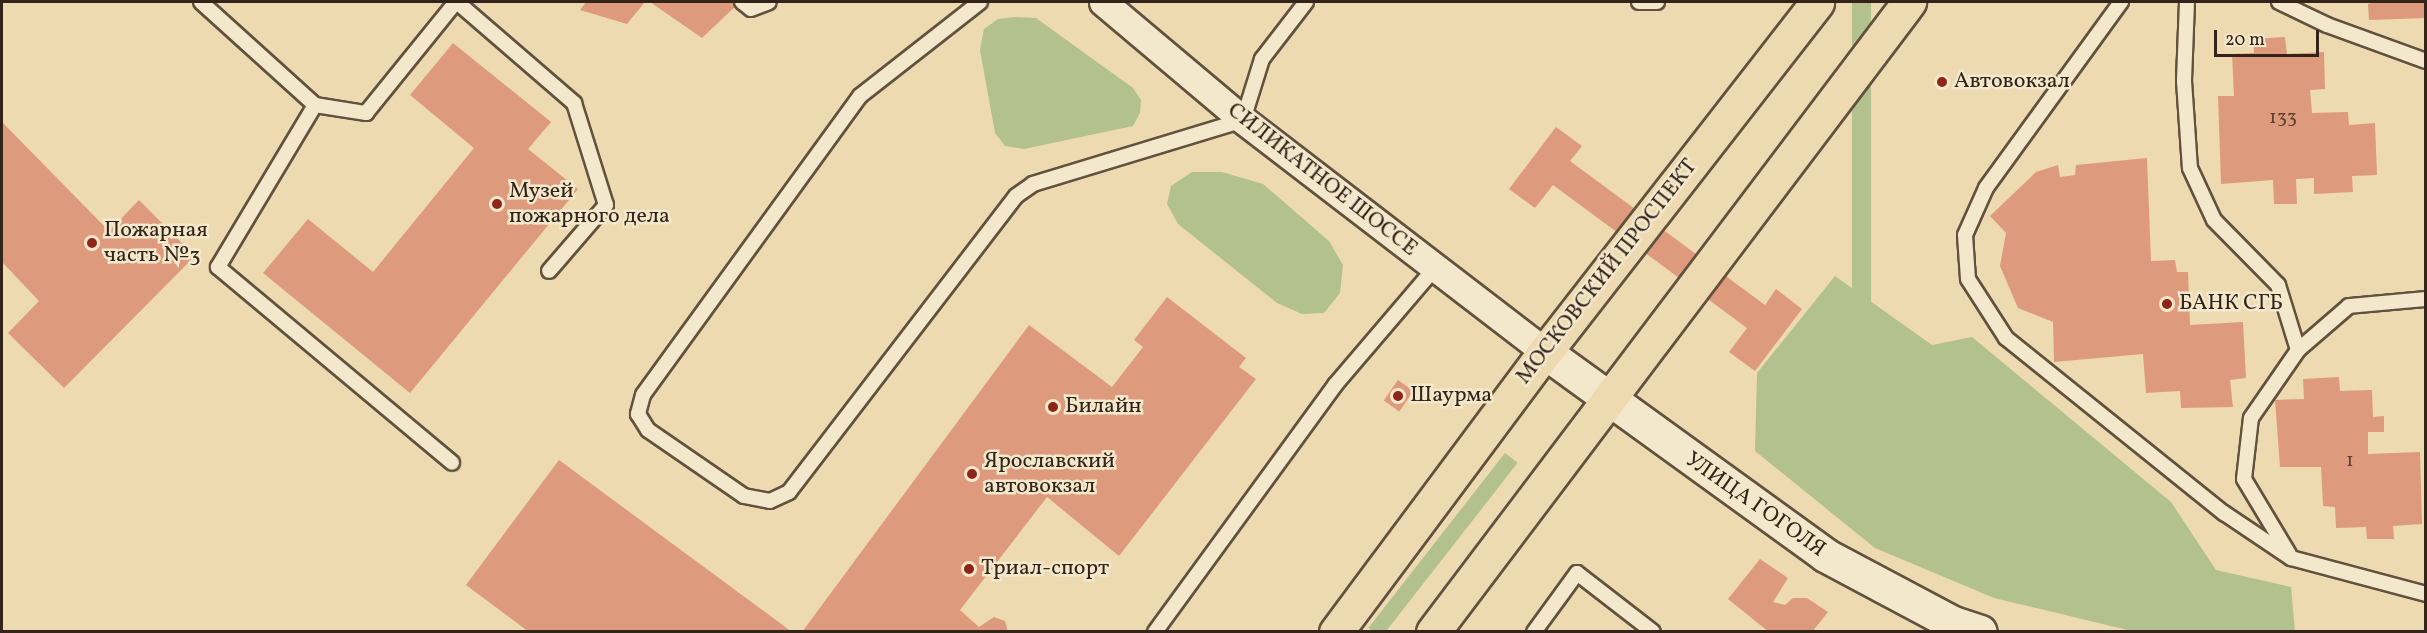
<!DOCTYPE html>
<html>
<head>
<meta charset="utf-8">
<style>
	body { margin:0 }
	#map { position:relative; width:2427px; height:633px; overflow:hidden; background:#eddab0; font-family:Vollkorn,serif }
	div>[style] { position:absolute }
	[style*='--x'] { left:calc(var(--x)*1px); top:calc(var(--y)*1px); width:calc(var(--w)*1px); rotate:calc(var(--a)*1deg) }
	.green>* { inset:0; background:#b3c18f; transform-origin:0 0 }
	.building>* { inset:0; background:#de9a7c; transform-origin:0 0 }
	.roads { filter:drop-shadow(2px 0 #62513e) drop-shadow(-2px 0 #62513e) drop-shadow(0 2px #62513e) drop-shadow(0 -2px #62513e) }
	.service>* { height:14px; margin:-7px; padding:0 7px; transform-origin:7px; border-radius:7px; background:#f3e7cc }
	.minor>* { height:27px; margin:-13.5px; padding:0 13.5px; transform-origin:13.5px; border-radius:13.5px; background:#f3e7cc }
	.tertiary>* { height:33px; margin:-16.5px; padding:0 16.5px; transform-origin:16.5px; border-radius:16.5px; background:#f3e7cc }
	.primary>* { height:33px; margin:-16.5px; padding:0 16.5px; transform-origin:16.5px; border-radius:16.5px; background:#eddab0 }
	.dots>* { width:16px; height:16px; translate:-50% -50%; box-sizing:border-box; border:3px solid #f3e7cc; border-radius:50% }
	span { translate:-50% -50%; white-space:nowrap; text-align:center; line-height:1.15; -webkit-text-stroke:5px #f3e7cc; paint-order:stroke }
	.number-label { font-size:20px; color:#5e4131 }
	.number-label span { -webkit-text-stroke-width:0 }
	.poi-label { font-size:22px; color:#332318 }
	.left { translate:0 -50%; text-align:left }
	.street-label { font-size:22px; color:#332318 }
	.frame { position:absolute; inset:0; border:3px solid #332318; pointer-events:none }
	.scale { position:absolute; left:2214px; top:30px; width:105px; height:27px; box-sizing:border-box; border:3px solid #332318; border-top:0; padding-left:8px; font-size:18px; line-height:21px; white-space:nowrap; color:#332318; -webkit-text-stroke:4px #f3e7cc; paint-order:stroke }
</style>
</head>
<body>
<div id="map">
	<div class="green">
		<i style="left:1852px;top:2px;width:19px;height:370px"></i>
		<i style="clip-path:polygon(1016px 17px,1036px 18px,1133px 88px,1141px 100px,1140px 113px,1133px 126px,1024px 149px,1005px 146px,995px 133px,980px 50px,984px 29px,998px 19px)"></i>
		<i style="clip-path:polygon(1192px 172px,1222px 172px,1263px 184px,1329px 241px,1343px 265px,1340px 293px,1324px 313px,1302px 314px,1277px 303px,1178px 224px,1167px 204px,1171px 186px)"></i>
		<i style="clip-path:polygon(1835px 276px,1932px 345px,1972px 337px,2171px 502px,2216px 570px,2291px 587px,2295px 631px,2132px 631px,1994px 598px,1875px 548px,1755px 451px,1757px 373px)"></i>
		<i style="left:1505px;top:453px;width:16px;height:222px;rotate:38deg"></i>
	</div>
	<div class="building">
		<i style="clip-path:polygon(586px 2px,645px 2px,627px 24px,580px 10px)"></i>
		<i style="clip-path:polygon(650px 2px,740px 2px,702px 38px)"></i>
		<i style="clip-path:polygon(2375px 2px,2426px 2px,2426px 18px,2369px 20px,2368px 4px)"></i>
		<i style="clip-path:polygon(2285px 37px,2287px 54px,2324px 52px,2325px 89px,2310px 90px,2312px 113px,2348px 112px,2349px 125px,2375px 123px,2377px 175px,2352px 176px,2353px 192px,2314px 194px,2314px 178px,2296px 179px,2297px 204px,2274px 204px,2273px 180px,2221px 184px,2218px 96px,2234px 96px,2232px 54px,2254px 53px,2253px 39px)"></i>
		<i style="clip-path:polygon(453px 43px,551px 122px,528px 149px,578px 189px,410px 393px,263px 273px,308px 219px,373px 272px,474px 148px,410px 95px)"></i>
		<i style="clip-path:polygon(2px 122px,109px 231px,139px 200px,195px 256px,64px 388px,8px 333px,39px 301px,2px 262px)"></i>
		<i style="clip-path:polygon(1556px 127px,1582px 146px,1570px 161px,1765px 305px,1776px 289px,1802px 309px,1755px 371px,1729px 352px,1747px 328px,1553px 185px,1535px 208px,1509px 189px)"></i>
		<i style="clip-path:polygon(2147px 158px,2151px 261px,2175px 260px,2177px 272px,2188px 272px,2190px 325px,2243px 322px,2246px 378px,2230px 380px,2233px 407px,2181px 408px,2180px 391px,2146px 393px,2143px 354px,2054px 362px,2053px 322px,2018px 308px,2000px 266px,2006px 233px,1990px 216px,2036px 172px,2058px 165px,2060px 177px,2075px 175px,2076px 165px)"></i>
		<i style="clip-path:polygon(1167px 297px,1246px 358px,1239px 367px,1256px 379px,1119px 556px,1047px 497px,960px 610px,979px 627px,994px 617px,1005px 621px,1008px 632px,802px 632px,1029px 325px,1112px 387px,1143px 347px,1134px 340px)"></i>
		<i style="clip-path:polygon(2339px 377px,2340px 391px,2372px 390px,2373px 417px,2384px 416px,2384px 432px,2368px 432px,2368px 454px,2420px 452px,2422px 524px,2393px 526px,2394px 539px,2367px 539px,2366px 527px,2336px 528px,2335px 507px,2323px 506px,2321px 467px,2280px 467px,2275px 400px,2304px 399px,2303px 379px)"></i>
		<i style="left:1398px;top:380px;width:19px;height:25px;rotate:35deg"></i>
		<i style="clip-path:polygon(559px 460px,792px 632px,529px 632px,466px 585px)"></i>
		<i style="clip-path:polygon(1760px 559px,1788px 578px,1773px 602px,1785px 605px,1793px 598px,1807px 598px,1828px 612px,1812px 632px,1769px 632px,1728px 599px)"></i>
	</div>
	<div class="roads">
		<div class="service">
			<i style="--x:201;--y:2;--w:154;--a:42.1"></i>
			<i style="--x:315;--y:105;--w:189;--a:120.9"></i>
			<i style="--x:218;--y:267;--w:305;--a:39.9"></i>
			<i style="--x:457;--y:2;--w:155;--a:40.8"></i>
			<i style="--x:574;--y:103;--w:107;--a:72.6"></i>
			<i style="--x:606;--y:205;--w:87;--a:130.8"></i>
			<i style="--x:742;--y:2;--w:11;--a:38"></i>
			<i style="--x:751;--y:9;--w:19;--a:-21"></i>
			<i style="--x:980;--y:2;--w:152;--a:141.9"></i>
			<i style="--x:860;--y:96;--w:369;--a:126"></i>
			<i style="--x:643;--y:395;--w:20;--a:105"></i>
			<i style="--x:638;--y:414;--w:19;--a:58"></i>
			<i style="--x:648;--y:430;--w:116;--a:34.5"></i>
			<i style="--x:744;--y:496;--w:26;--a:11"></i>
			<i style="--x:770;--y:501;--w:21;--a:-25"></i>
			<i style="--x:789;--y:492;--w:373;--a:-52.5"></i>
			<i style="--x:1016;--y:196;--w:21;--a:-35"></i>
			<i style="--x:1033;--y:184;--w:220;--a:-16.9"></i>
			<i style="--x:1243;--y:120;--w:64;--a:-72.7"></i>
			<i style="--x:1262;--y:59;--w:72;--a:-52.3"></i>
			<i style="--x:1639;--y:2;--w:18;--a:0"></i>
			<i style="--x:2121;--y:2;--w:230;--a:126"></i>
			<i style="--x:1986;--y:188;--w:51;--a:114.1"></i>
			<i style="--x:1965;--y:235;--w:44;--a:86.1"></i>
			<i style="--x:1968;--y:279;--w:70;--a:57.2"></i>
			<i style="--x:2006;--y:338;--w:280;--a:38.8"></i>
			<i style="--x:2224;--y:513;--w:81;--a:33.9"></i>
			<i style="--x:2291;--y:558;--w:140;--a:14.9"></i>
			<i style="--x:2187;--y:2;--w:79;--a:92.2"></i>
			<i style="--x:2184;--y:81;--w:87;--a:86.1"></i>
			<i style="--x:2190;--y:168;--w:57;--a:65.2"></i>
			<i style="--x:2214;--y:220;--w:91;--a:45.4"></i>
			<i style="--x:2278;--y:285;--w:68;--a:72.9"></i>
			<i style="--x:2279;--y:2;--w:53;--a:25.6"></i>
			<i style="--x:2327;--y:25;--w:105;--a:20"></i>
			<i style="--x:315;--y:105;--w:52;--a:8.9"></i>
			<i style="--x:366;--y:113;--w:143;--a:-51"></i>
			<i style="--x:2289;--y:554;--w:87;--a:-121"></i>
			<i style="--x:2244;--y:479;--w:61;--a:-83.5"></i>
			<i style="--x:2251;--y:418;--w:83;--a:-55.3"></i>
			<i style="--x:2298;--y:350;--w:67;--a:-40.8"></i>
			<i style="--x:2349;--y:306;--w:77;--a:-5.2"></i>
			<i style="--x:1155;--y:632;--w:306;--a:-53.9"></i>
			<i style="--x:1335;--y:385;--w:154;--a:-49.5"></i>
			<i style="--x:1534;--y:632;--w:73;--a:-53.9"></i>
			<i style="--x:1577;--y:573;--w:96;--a:37.8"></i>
		</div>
		<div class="minor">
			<i style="--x:1103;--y:2;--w:183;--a:40.1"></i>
			<i style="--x:1243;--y:120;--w:381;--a:37.5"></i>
		</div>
		<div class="tertiary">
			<i style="--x:1545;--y:352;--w:346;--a:35.9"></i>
			<i style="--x:1825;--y:555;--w:145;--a:28"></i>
			<i style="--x:1953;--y:623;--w:28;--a:18"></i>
		</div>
		<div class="primary">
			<i style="--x:1336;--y:632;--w:349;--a:-53.3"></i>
			<i style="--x:1545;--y:352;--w:443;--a:-52.1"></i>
			<i style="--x:1433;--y:632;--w:790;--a:-52.93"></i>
		</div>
	</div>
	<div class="dots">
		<i style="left:1942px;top:82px;background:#8f2418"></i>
		<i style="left:497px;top:204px;background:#8f2418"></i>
		<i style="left:92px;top:243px;background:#8f2418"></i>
		<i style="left:2167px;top:304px;background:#8f2418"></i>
		<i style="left:1398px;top:396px;background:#8f2418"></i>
		<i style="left:1053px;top:407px;background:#8f2418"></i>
		<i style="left:972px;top:474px;background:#8f2418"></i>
		<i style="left:969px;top:569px;background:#8f2418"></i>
	</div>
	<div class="number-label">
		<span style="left:2283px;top:118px">133</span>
		<span style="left:2350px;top:461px">1</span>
	</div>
	<div class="poi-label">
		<span class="left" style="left:1954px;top:82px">Автовокзал</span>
		<span class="left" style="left:509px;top:204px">Музей<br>пожарного дела</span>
		<span class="left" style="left:104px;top:243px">Пожарная<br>часть №3</span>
		<span class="left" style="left:2179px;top:304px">БАНК СГБ</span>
		<span class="left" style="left:1410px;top:396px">Шаурма</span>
		<span class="left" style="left:1065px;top:407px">Билайн</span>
		<span class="left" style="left:984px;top:474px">Ярославский<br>автовокзал</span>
		<span class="left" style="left:981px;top:569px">Триал-спорт</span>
	</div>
	<div class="street-label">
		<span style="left:1322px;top:180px;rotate:38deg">СИЛИКАТНОЕ ШОССЕ</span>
		<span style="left:1607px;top:272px;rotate:-52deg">МОСКОВСКИЙ ПРОСПЕКТ</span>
		<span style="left:1755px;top:505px;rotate:35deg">УЛИЦА ГОГОЛЯ</span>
	</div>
	<div class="frame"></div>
	<div class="scale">20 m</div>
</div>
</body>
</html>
